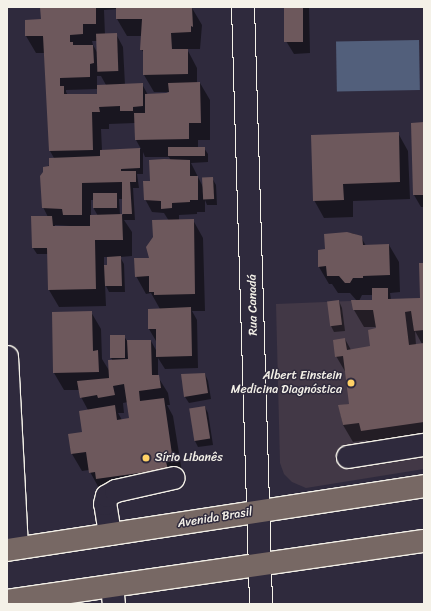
<!DOCTYPE html>
<html>
<head>
<meta charset="utf-8">
<style>
	body { margin:0 }
	#map { position:relative; width:431px; height:611px; overflow:hidden; background:#2f2a3d; font-family:Sriracha,sans-serif }
	div>[style] { position:absolute }
	[style*='--x'] { left:calc(var(--x)*1px); top:calc(var(--y)*1px); width:calc(var(--w)*1px); rotate:calc(var(--a)*1deg) }
	.built>* { inset:0; background:#423846 }
	.water>* { inset:0; background:#525f7b; transform-origin:0 0 }
	.shadow>* { inset:0; background:#0007 }
	.building>* { inset:0; background:#6d585c; transform-origin:0 0 }
	.roads { filter:drop-shadow(1px 0 #f4f1e8) drop-shadow(-1px 0 #f4f1e8) drop-shadow(0 1px #f4f1e8) drop-shadow(0 -1px #f4f1e8) }
	.minor>* { height:22px; margin:-11px; padding:0 11px; transform-origin:11px; border-radius:11px; background:#2f2a3d }
	.major>* { height:22px; margin:-11px; padding:0 11px; transform-origin:11px; border-radius:11px; background:#776864 }
	.dots>* { width:11px; height:11px; translate:-50% -50%; box-sizing:border-box; border:2px solid #2f2a3d; border-radius:50% }
	span { translate:-50% -50%; white-space:nowrap; text-align:center; line-height:1.15; -webkit-text-stroke:3px #2f2a3d; paint-order:stroke }
	.street-label { font-size:12px; color:#f4f1e8 }
	.poi-label { font-size:12px; color:#f4f1e8 }
	.right { translate:-100% -50%; text-align:right }
	.left { translate:0 -50%; text-align:left }
	.frame { position:absolute; inset:0; border:8px solid #f4f1e8; pointer-events:none }
</style>
</head>
<body>
<div id="map">
	<div class="built">
		<i style="clip-path:polygon(424px 298px,424px 469px,306px 488px,292px 482px,284px 474px,280px 463px,276px 304px)"></i>
	</div>
	<div class="water">
		<i style="left:419px;top:40px;width:50px;height:83px;rotate:89deg"></i>
	</div>
	<div class="shadow">
		<i style="clip-path:polygon(evenodd,41px 7px,192px 8px,202px 25px,200px 49px,187px 49px,197px 68px,197px 83px,200px 83px,210px 100px,210px 140px,198px 140px,198px 148px,204px 148px,208px 154px,208px 162px,191px 163px,204px 189px,212px 178px,216px 185px,217px 205px,207px 205px,205px 200px,205px 212px,197px 212px,197px 214px,179px 215px,179px 221px,193px 220px,203px 238px,205px 311px,192px 311px,197px 320px,198px 368px,165px 369px,158px 358px,158px 377px,168px 393px,170px 405px,167px 405px,173px 416px,183px 478px,100px 490px,89px 470px,82px 471px,72px 454px,84px 433px,88px 410px,81px 397px,80px 390px,64px 390px,54px 373px,53px 313px,91px 312px,101px 329px,102px 359px,110px 372px,113px 361px,111px 358px,124px 336px,127px 341px,151px 341px,157px 352px,156px 341px,149px 329px,160px 309px,151px 293px,146px 294px,136px 276px,150px 259px,169px 221px,164px 213px,152px 212px,145px 199px,151px 182px,171px 161px,169px 157px,145px 157px,143px 152px,143px 174px,137px 174px,139px 188px,133px 188px,135px 220px,124px 220px,132px 232px,132px 256px,120px 257px,124px 264px,125px 292px,109px 292px,105px 284px,106px 306px,59px 307px,49px 290px,48px 254px,37px 254px,33px 248px,48px 217px,43px 207px,44px 172px,54px 158px,50px 151px,45px 53px,36px 53px,26px 36px,26px 21px,42px 20px,41px 7px,117px 9px,117px 19px,127px 36px,142px 36px,141px 49px,144px 53px,144px 75px,154px 92px,172px 92px,166px 94px,148px 95px,142px 84px,125px 85px,123px 47px,116px 34px,105px 35px,104px 10px,117px 9px,41px 7px,92px 41px,97px 41px,98px 54px,93px 45px,92px 41px,41px 7px,97px 76px,101px 76px,106px 85px,97px 86px,97px 76px,41px 7px,98px 89px,98px 95px,68px 95px,66px 92px,66px 90px,98px 89px,41px 7px,135px 123px,136px 140px,141px 149px,102px 150px,101px 129px,109px 129px,109px 124px,135px 123px,41px 7px,119px 199px,123px 199px,123px 215px,120px 215px,119px 199px,41px 7px,91px 200px,94px 200px,94px 209px,98px 216px,91px 216px,91px 200px,41px 7px,55px 225px,70px 226px,70px 227px,55px 228px,55px 225px,41px 7px,104px 257px,108px 257px,108px 266px,104px 266px,104px 257px,41px 7px,128px 402px,131px 418px,122px 420px,118px 413px,124px 413px,123px 403px,128px 402px)"></i>
		<i style="clip-path:polygon(285px 7px,309px 7px,310px 53px,294px 54px,286px 41px)"></i>
		<i style="clip-path:polygon(424px 123px,424px 207px,421px 207px,414px 195px)"></i>
		<i style="clip-path:polygon(398px 133px,408px 151px,410px 199px,353px 201px,353px 217px,324px 218px,314px 200px)"></i>
		<i style="clip-path:polygon(evenodd,352px 233px,361px 237px,366px 246px,389px 245px,399px 262px,400px 292px,390px 293px,391px 300px,421px 299px,424px 264px,424px 440px,371px 448px,367px 440px,353px 442px,343px 425px,339px 406px,350px 404px,346px 373px,336px 356px,345px 339px,351px 350px,371px 347px,377px 327px,364px 327px,354px 310px,357px 301px,350px 293px,338px 293px,332px 284px,329px 284px,319px 267px,326px 249px,325px 235px,352px 233px,362px 295px,373px 295px,374px 300px,359px 301px,362px 295px,352px 233px,415px 331px,422px 344px,416px 345px,415px 331px)"></i>
		<i style="clip-path:polygon(339px 301px,342px 308px,345px 331px,334px 332px,331px 326px)"></i>
		<i style="clip-path:polygon(205px 374px,208px 381px,211px 399px,189px 403px,185px 397px,182px 375px)"></i>
		<i style="clip-path:polygon(205px 407px,208px 413px,213px 445px,198px 447px,195px 441px)"></i>
	</div>
	<div class="building">
		<i style="clip-path:polygon(40px 7px,96px 7px,96px 24px,83px 24px,83px 34px,70px 35px,70px 42px,73px 42px,73px 45px,93px 45px,94px 63px,90px 64px,90px 77px,60px 78px,60px 86px,64px 86px,64px 94px,97px 94px,97px 85px,143px 83px,143px 106px,133px 107px,133px 111px,120px 111px,120px 106px,99px 107px,100px 112px,92px 112px,93px 150px,49px 151px,43px 36px,25px 36px,25px 20px,41px 19px)"></i>
		<i style="clip-path:polygon(116px 7px,192px 7px,193px 27px,191px 26px,191px 32px,171px 33px,172px 49px,188px 49px,188px 74px,143px 75px,143px 50px,140px 50px,142px 19px,116px 19px)"></i>
		<i style="left:284px;top:7px;width:19px;height:35px"></i>
		<i style="left:117px;top:33px;width:38px;height:21px;rotate:88deg"></i>
		<i style="clip-path:polygon(200px 82px,201px 123px,189px 123px,189px 139px,135px 140px,134px 113px,145px 113px,145px 94px,166px 93px,169px 92px,168px 83px)"></i>
		<i style="clip-path:polygon(424px 122px,424px 195px,413px 195px,411px 123px)"></i>
		<i style="clip-path:polygon(399px 132px,400px 182px,343px 184px,344px 200px,313px 201px,311px 135px)"></i>
		<i style="left:205px;top:147px;width:9px;height:37px;rotate:90deg"></i>
		<i style="clip-path:polygon(140px 148px,140px 168px,121px 169px,121px 171px,136px 171px,136px 182px,130px 182px,132px 214px,122px 214px,122px 182px,82px 183px,82px 215px,63px 215px,62px 209px,42px 208px,40px 176px,43px 172px,43px 167px,49px 166px,49px 158px,100px 156px,100px 150px)"></i>
		<i style="clip-path:polygon(164px 159px,190px 160px,190px 176px,198px 176px,198px 200px,190px 200px,190px 202px,172px 203px,172px 208px,161px 209px,161px 201px,144px 200px,143px 181px,150px 181px,149px 160px)"></i>
		<i style="left:213px;top:177px;width:22px;height:11px;rotate:87deg"></i>
		<i style="left:117px;top:193px;width:15px;height:24px;rotate:90deg"></i>
		<i style="clip-path:polygon(122px 214px,123px 240px,95px 240px,96px 289px,48px 290px,47px 248px,32px 248px,31px 216px,52px 216px,53px 226px,90px 226px,90px 215px)"></i>
		<i style="clip-path:polygon(194px 219px,195px 294px,154px 295px,154px 292px,149px 292px,149px 276px,135px 277px,134px 258px,149px 258px,146px 247px,153px 237px,152px 220px)"></i>
		<i style="clip-path:polygon(347px 232px,362px 236px,363px 245px,389px 244px,390px 275px,363px 276px,363px 278px,353px 278px,350px 283px,345px 283px,339px 276px,327px 276px,326px 266px,318px 267px,318px 250px,325px 249px,324px 234px)"></i>
		<i style="clip-path:polygon(121px 256px,122px 286px,105px 286px,104px 265px,107px 265px,107px 257px)"></i>
		<i style="clip-path:polygon(419px 263px,424px 263px,424px 330px,414px 331px,411px 311px,405px 312px,409px 345px,424px 343px,424px 422px,361px 431px,359px 423px,343px 425px,338px 405px,349px 404px,343px 356px,335px 357px,333px 340px,345px 338px,347px 350px,370px 346px,368px 330px,376px 328px,373px 310px,353px 310px,351px 300px,372px 300px,372px 288px,388px 288px,388px 299px,420px 298px)"></i>
		<i style="left:339px;top:300px;width:25px;height:12px;rotate:83deg"></i>
		<i style="clip-path:polygon(191px 307px,192px 356px,156px 357px,156px 329px,148px 329px,148px 309px)"></i>
		<i style="clip-path:polygon(92px 311px,93px 351px,98px 350px,99px 372px,53px 373px,52px 312px)"></i>
		<i style="left:110px;top:335px;width:15px;height:23px"></i>
		<i style="clip-path:polygon(127px 340px,151px 340px,152px 375px,159px 375px,161px 388px,139px 391px,140px 401px,164px 398px,173px 461px,166px 462px,168px 469px,96px 479px,95px 472px,89px 473px,86px 452px,71px 454px,68px 434px,82px 432px,79px 411px,115px 405px,117px 420px,129px 418px,124px 384px,113px 386px,115px 395px,98px 398px,97px 395px,80px 398px,77px 381px,109px 378px,108px 360px,128px 359px)"></i>
		<i style="clip-path:polygon(205px 373px,208px 393px,184px 397px,181px 374px)"></i>
		<i style="left:205px;top:406px;width:33px;height:16px;rotate:81deg"></i>
	</div>
	<div class="roads">
		<div class="minor">
			<i style="--x:243;--y:7;--w:597;--a:88.27"></i>
			<i style="--x:7;--y:357;--w:191;--a:87"></i>
			<i style="--x:348;--y:457;--w:77;--a:-9"></i>
			<i style="--x:110;--y:534;--w:30;--a:-99"></i>
			<i style="--x:105;--y:504;--w:8;--a:-76"></i>
			<i style="--x:107;--y:496;--w:10;--a:-29"></i>
			<i style="--x:116;--y:491;--w:59;--a:-12.6"></i>
			<i style="--x:112;--y:586;--w:18;--a:84"></i>
		</div>
		<div class="major">
			<i style="--x:7;--y:550;--w:422;--a:-8.7"></i>
			<i style="--x:7;--y:601;--w:421;--a:-8.2"></i>
		</div>
	</div>
	<div class="dots">
		<i style="left:351px;top:383px;background:#ffd166"></i>
		<i style="left:146px;top:458px;background:#ffd166"></i>
	</div>
	<div class="street-label">
		<span style="left:253px;top:305px;rotate:-91deg">Rua Canadá</span>
		<span style="left:215px;top:518px;rotate:-9deg">Avenida Brasil</span>
	</div>
	<div class="poi-label">
		<span class="right" style="left:342px;top:383px">Albert Einstein<br>Medicina Diagnóstica</span>
		<span class="left" style="left:155px;top:458px">Sírio Libanês</span>
	</div>
	<div class="frame"></div>
</div>
</body>
</html>
